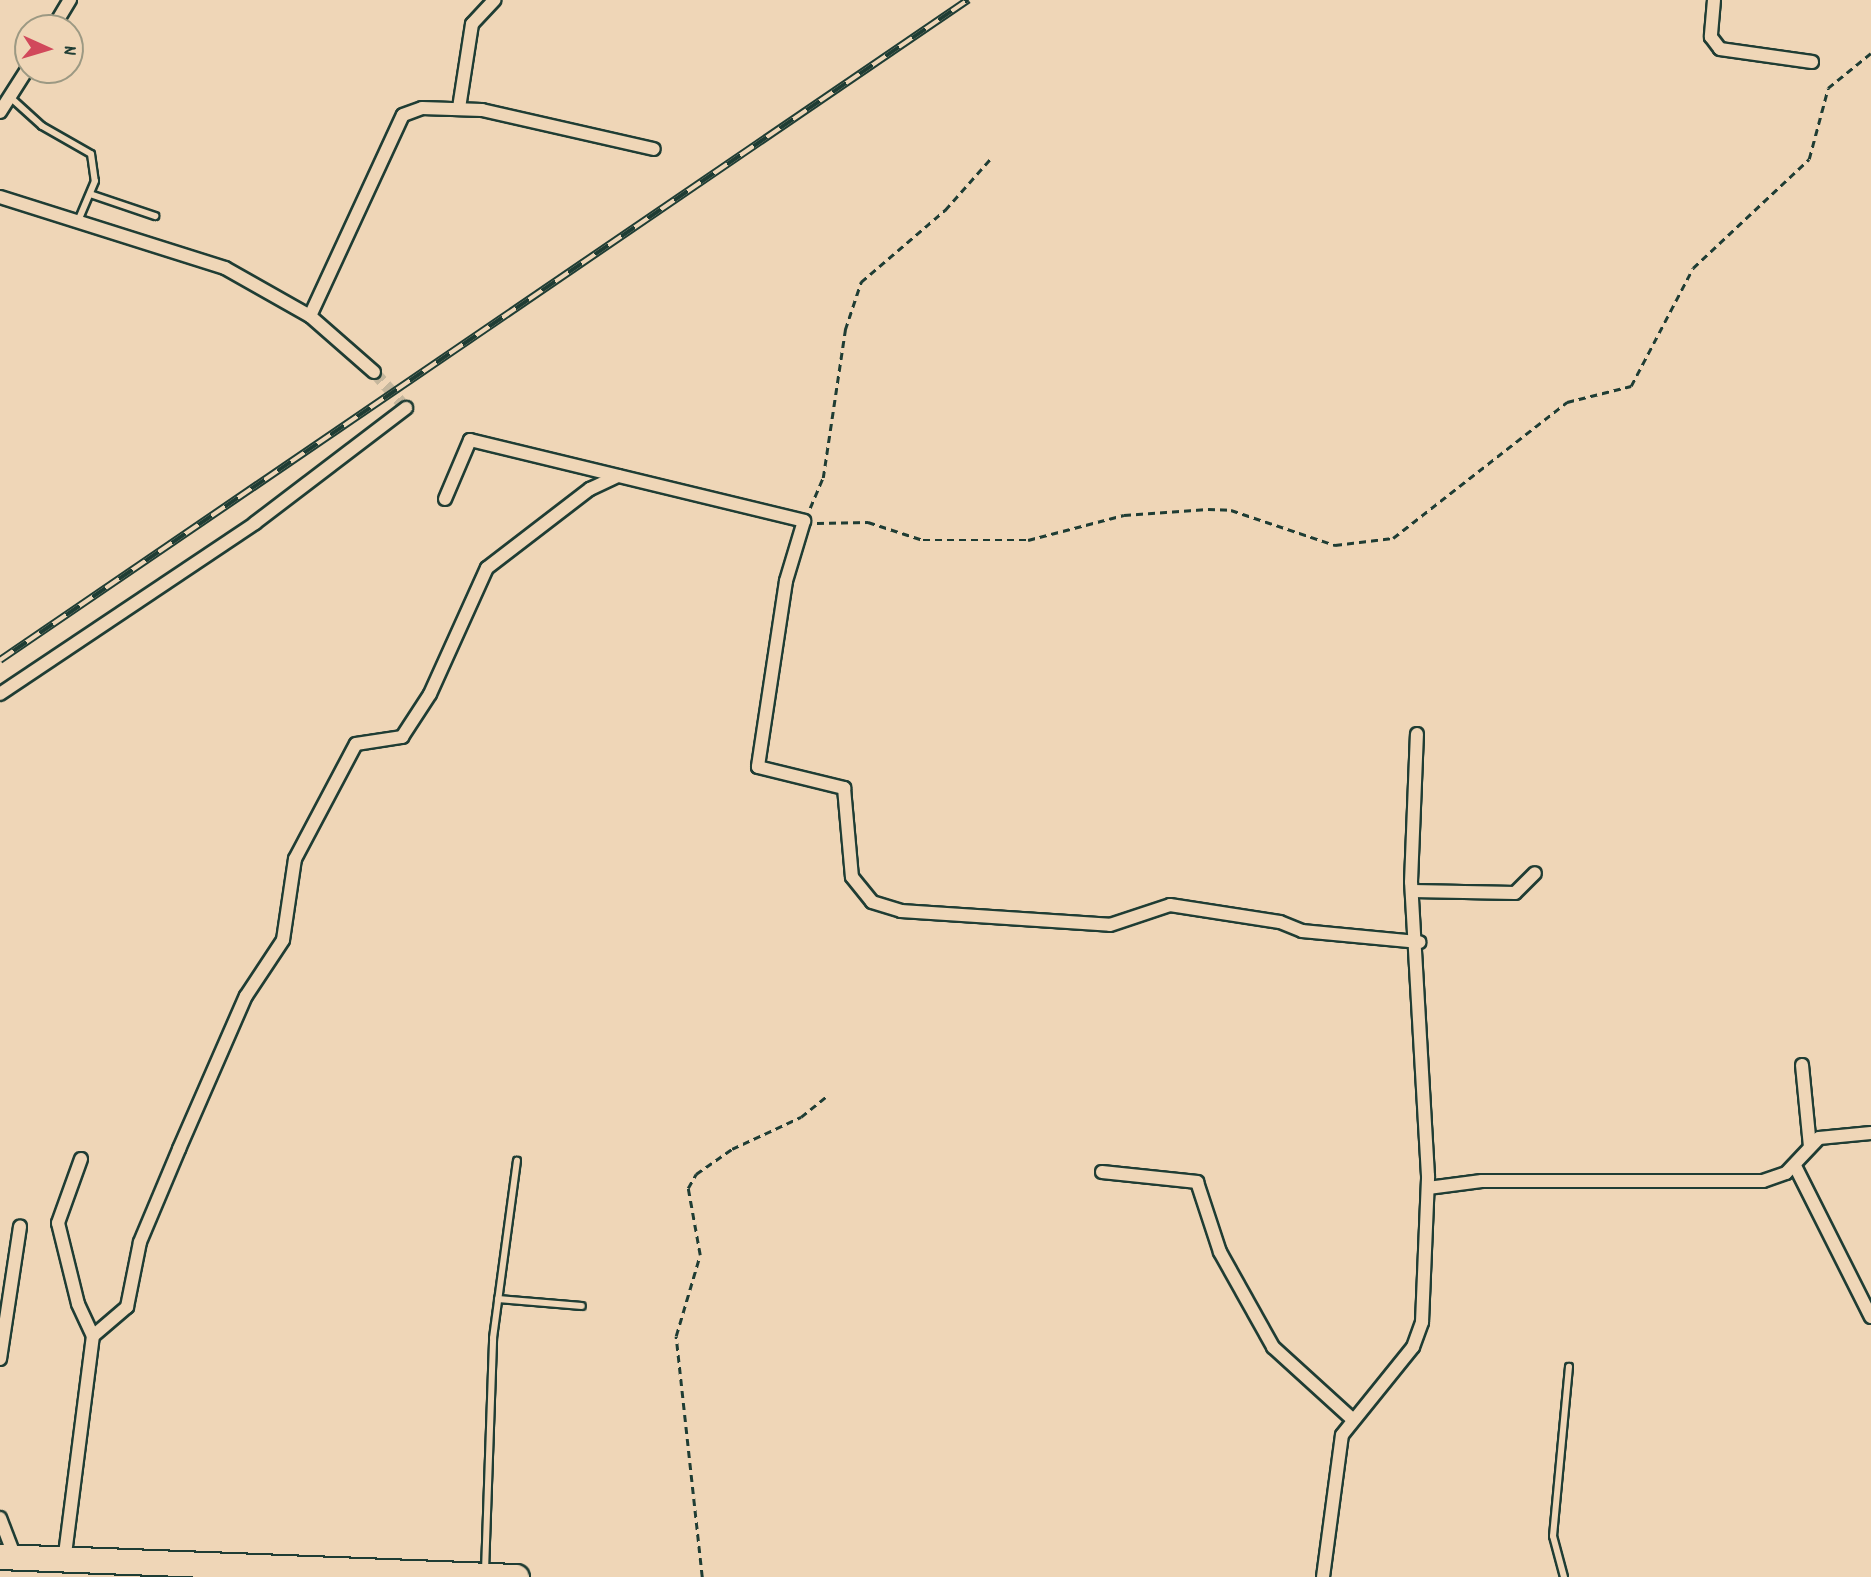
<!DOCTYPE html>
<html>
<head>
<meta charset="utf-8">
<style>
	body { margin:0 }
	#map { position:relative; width:1871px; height:1577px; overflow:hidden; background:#efd6b7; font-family:Dekko,sans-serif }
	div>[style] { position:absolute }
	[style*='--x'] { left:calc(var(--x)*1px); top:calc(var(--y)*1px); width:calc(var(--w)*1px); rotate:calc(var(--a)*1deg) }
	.street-tunnel>* { height:12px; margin-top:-6px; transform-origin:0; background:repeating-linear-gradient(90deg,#c5b79d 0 12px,transparent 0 18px) }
	.path>* { height:2.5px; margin-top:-1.25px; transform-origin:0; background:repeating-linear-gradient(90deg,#1f3d34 0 7px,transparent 0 12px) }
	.roads { filter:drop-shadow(2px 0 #1f3d34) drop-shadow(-2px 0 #1f3d34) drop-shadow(0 2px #1f3d34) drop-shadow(0 -2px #1f3d34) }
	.lane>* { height:6px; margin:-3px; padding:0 3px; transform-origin:3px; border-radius:3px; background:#efd6b7 }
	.street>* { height:12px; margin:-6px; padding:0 6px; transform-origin:6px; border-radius:6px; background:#efd6b7 }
	.highway>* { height:24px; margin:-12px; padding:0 12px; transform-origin:12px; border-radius:12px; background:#efd6b7 }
	.rail>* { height:8px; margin-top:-4px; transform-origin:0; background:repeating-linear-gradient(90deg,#efd6b7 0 16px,#1f3d34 0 32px); box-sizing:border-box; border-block:2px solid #1f3d34 }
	span { translate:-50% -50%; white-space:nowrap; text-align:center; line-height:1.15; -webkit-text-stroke:7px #efd6b7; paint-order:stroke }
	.north { position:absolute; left:14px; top:14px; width:70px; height:70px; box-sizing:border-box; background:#efd6b7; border:2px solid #9c9983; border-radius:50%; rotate:94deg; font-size:19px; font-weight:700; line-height:28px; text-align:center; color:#1f3d34 }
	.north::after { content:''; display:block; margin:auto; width:24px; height:32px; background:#d1495b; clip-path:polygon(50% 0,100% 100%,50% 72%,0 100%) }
</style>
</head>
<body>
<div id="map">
	<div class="street-tunnel">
		<i style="--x:374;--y:372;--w:48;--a:48.4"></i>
	</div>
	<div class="path">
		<i style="--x:810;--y:508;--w:33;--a:-67"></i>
		<i style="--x:823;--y:478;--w:150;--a:-81.5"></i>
		<i style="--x:845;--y:330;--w:51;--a:-71.6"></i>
		<i style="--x:861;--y:282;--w:111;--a:-40.6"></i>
		<i style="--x:945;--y:210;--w:71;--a:-48.4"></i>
		<i style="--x:817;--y:523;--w:51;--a:-1.1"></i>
		<i style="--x:868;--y:522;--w:58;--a:18.1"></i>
		<i style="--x:923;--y:540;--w:105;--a:0"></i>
		<i style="--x:1028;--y:540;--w:99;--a:-14.6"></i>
		<i style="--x:1124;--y:515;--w:84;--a:-4.1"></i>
		<i style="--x:1208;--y:509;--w:23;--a:2"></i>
		<i style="--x:1231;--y:510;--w:110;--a:18.6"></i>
		<i style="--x:1335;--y:545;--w:58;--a:-6.9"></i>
		<i style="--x:1393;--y:538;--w:221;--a:-38"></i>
		<i style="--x:1567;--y:402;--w:66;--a:-14"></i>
		<i style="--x:1631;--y:386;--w:133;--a:-62.3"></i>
		<i style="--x:1693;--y:268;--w:159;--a:-43.2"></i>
		<i style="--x:1809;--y:159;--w:73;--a:-75"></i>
		<i style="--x:1828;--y:88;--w:55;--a:-39.1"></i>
		<i style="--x:702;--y:1577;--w:242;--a:-96.2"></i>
		<i style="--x:676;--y:1336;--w:84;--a:-73.5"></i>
		<i style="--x:700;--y:1255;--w:68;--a:-100.2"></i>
		<i style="--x:688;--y:1188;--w:16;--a:-60"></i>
		<i style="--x:696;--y:1174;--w:44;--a:-34.8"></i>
		<i style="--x:732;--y:1149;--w:76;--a:-24.9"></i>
		<i style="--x:801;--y:1117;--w:33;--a:-39"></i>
	</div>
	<div class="roads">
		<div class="lane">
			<i style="--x:10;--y:97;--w:43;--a:42.2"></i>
			<i style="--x:42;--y:126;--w:56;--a:29.7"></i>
			<i style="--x:91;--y:154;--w:27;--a:82"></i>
			<i style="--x:95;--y:181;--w:43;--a:113"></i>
			<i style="--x:90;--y:194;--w:69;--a:18.7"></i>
			<i style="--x:498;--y:1299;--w:84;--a:4.8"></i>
			<i style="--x:485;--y:1571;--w:233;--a:-88"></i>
			<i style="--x:493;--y:1338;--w:179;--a:-82.3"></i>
			<i style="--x:1564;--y:1577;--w:42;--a:-105"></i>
			<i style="--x:1553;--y:1536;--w:170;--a:-84.6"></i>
		</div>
		<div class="street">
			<i style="--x:1714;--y:0;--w:37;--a:95"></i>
			<i style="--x:1711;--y:37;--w:15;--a:53"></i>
			<i style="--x:1720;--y:49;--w:93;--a:8"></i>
			<i style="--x:53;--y:28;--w:33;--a:-59"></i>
			<i style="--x:459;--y:108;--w:85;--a:-81.2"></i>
			<i style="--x:472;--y:24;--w:33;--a:-47"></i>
			<i style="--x:0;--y:112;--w:52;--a:-57.5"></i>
			<i style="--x:0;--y:197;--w:236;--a:17.5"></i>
			<i style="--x:225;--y:268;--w:98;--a:29.5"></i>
			<i style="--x:310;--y:316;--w:85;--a:41.2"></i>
			<i style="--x:310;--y:316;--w:221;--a:-65.2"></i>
			<i style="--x:403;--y:115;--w:20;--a:-20"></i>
			<i style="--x:422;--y:108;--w:60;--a:1.9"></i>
			<i style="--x:482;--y:110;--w:176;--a:12.8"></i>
			<i style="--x:445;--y:499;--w:64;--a:-67"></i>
			<i style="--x:470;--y:440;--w:344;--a:13.6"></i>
			<i style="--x:804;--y:521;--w:63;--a:106.7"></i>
			<i style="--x:786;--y:581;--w:188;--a:98.6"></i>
			<i style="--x:758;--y:767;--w:89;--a:13.7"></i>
			<i style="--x:844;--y:788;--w:89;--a:84.9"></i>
			<i style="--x:852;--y:877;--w:32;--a:51"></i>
			<i style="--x:872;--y:902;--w:30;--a:17"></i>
			<i style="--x:901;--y:911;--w:209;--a:3.8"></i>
			<i style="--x:1110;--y:925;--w:63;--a:-18.4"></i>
			<i style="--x:1170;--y:905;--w:111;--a:8.8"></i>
			<i style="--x:1280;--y:922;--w:24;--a:22"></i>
			<i style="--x:1302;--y:931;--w:118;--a:5.4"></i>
			<i style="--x:0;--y:694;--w:307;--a:-33.8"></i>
			<i style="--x:255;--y:523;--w:190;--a:-37.3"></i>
			<i style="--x:1413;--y:891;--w:102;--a:1.1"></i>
			<i style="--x:1515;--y:893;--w:28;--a:-45"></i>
			<i style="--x:1802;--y:1065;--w:81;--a:84.4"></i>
			<i style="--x:81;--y:1159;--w:68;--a:109.8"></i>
			<i style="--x:58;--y:1223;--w:83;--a:76.1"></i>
			<i style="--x:78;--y:1304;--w:35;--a:65"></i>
			<i style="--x:1795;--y:1166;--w:169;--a:63.3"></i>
			<i style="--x:1102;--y:1172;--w:96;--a:6"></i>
			<i style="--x:1197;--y:1182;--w:74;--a:71.8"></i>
			<i style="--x:1220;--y:1252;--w:109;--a:60.8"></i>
			<i style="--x:1273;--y:1347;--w:107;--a:42.3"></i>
			<i style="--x:1428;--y:1188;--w:54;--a:-7.4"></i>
			<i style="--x:1482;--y:1181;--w:281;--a:0"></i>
			<i style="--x:1763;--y:1181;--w:24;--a:-19"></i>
			<i style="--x:1786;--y:1173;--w:48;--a:-46.7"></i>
			<i style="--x:1819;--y:1138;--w:52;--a:-5.5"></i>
			<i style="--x:0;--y:1359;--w:134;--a:-81.4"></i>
			<i style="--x:0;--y:1518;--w:42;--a:69"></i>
			<i style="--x:64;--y:1562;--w:228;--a:-82.7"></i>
			<i style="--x:93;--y:1336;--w:45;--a:-40.5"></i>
			<i style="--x:127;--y:1307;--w:66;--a:-78.7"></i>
			<i style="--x:140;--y:1242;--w:101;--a:-67.2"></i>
			<i style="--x:179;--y:1149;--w:167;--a:-66.4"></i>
			<i style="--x:246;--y:996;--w:67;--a:-56.5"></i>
			<i style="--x:283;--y:940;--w:82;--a:-81.6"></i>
			<i style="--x:295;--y:859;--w:130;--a:-62.1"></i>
			<i style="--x:356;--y:744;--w:47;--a:-8.7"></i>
			<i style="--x:402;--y:737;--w:51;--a:-56.9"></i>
			<i style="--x:430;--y:694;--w:138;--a:-65.7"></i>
			<i style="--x:487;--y:568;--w:130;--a:-37.5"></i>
			<i style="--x:590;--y:489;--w:31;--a:-25"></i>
			<i style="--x:1323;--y:1577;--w:143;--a:-82.4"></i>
			<i style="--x:1342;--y:1435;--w:113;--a:-51.1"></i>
			<i style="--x:1413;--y:1347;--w:27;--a:-70"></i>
			<i style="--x:1422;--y:1322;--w:146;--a:-87.6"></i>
			<i style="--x:1428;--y:1176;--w:294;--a:-93.3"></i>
			<i style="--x:1411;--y:882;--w:148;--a:-87.7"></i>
		</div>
		<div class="highway">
			<i style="--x:0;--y:1557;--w:517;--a:2.22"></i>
		</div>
	</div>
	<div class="rail">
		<i style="--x:0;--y:660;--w:1172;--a:-34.29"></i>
	</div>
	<div class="north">N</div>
</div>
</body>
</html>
